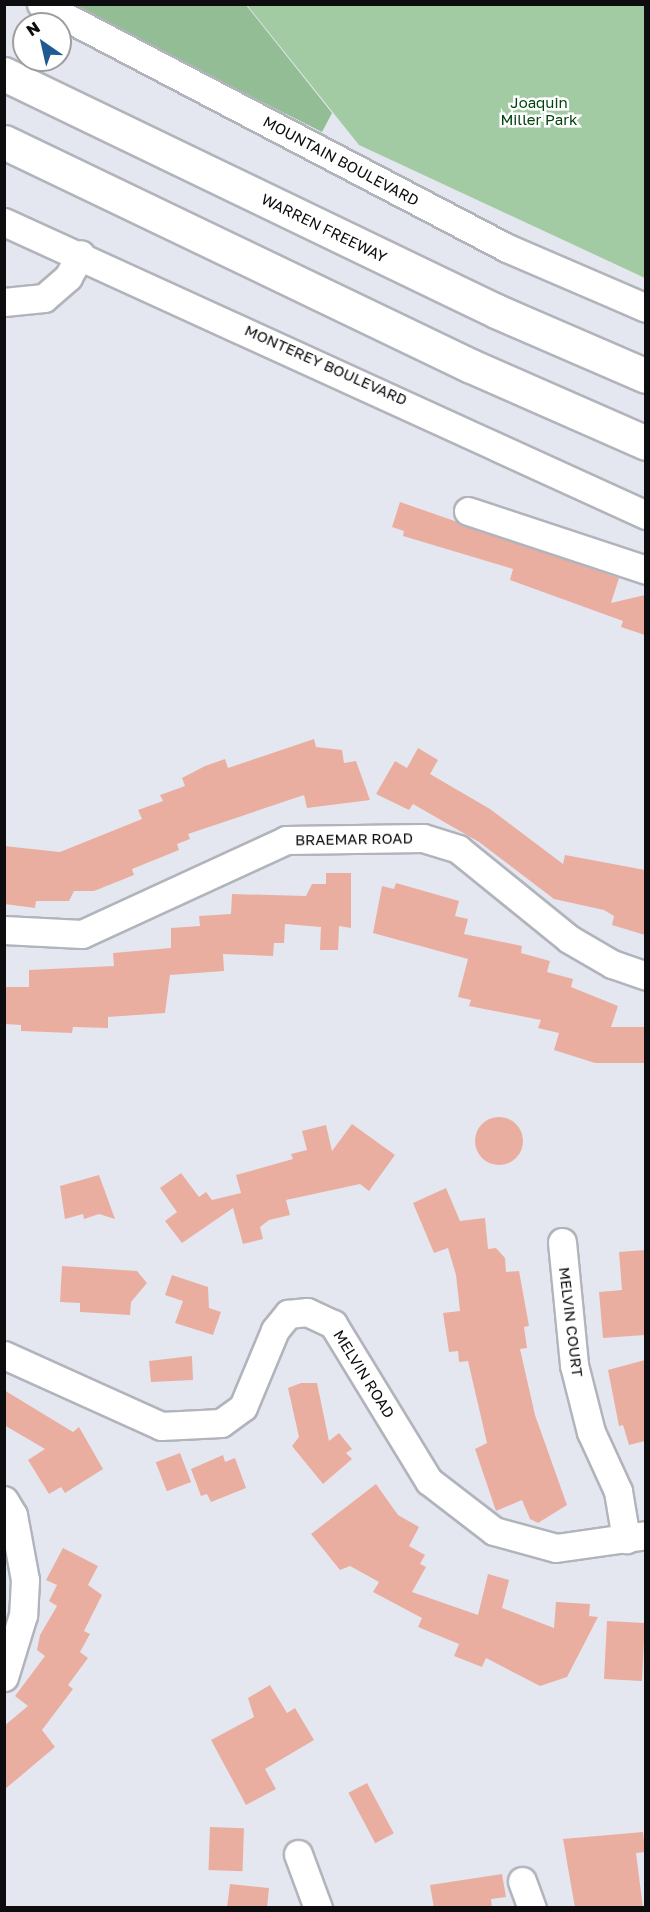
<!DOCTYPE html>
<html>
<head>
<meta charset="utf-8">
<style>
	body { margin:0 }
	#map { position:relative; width:650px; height:1912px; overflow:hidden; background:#e5e7f0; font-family:"Golos Text",sans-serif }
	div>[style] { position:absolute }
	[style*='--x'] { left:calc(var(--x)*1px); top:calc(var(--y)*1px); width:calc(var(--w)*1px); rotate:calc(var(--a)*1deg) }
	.green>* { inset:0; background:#a2cba4 }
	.forest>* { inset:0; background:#93bd94 }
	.building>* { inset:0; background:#eaaea1; transform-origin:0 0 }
	.round { border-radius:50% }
	.roads { filter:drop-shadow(2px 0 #b2b4bc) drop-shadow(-2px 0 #b2b4bc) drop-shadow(0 2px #b2b4bc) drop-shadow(0 -2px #b2b4bc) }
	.minor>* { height:27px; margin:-13.5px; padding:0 13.5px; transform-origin:13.5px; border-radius:13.5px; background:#fff }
	.highway>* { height:33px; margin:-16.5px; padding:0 16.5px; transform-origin:16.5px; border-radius:16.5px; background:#fff }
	span { translate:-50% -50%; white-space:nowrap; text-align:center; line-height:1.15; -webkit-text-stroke:5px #fff; paint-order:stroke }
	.park-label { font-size:15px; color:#00430e }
	.street-label { font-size:15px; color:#0d0d10 }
	.frame { position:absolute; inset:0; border:6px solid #0d0d10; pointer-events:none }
	.north { position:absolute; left:12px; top:12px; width:60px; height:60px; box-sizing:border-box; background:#fff; border:2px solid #9e9e9f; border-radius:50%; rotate:326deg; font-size:16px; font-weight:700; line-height:24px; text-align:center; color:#0d0d10 }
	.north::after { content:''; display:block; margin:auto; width:21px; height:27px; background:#205a92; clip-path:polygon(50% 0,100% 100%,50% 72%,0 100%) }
</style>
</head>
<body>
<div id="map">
	<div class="green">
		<i style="clip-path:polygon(247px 5px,645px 5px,645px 278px,359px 145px)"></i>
	</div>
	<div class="forest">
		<i style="clip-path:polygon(70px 5px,246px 5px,332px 113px,322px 132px)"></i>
	</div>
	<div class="building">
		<i style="clip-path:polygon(400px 502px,619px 578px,611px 603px,645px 595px,645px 635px,621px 627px,623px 621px,510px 580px,513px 569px,403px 536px,404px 531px,392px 527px)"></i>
		<i style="clip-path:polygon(314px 739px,316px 747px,342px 750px,344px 763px,356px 761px,370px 800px,307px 808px,304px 795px,188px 834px,190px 839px,177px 844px,179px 850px,132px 869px,134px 875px,94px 891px,74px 891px,69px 901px,36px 901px,35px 908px,4px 904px,4px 846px,60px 852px,142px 819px,138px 810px,163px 801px,160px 795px,185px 786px,182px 778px,205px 766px,225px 759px,228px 768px)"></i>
		<i style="clip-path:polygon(418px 748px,438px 760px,430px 774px,490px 809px,563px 864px,565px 855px,645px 870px,645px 935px,612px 925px,614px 916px,604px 910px,554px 899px,479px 842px,413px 804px,409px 810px,376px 794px,395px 761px,407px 768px)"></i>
		<i style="clip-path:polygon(326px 873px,351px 873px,351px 928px,339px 926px,338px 950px,320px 950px,321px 927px,285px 924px,284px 943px,274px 943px,273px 956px,223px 954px,224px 971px,170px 975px,165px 1013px,108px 1017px,108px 1028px,73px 1027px,72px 1033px,21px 1031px,21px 1025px,4px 1024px,4px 987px,29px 987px,29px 970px,114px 966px,113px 953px,171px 948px,171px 928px,200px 926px,199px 916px,231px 914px,232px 894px,306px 896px,312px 884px,326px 884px)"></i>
		<i style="clip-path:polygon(396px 883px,459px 901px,455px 916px,468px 919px,464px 934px,522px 946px,521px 953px,550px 961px,547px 972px,573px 979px,571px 987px,618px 1006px,611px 1027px,645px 1027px,645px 1063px,595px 1063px,554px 1050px,559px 1033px,538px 1028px,541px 1020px,469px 1006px,471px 1000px,458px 997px,468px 959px,373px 933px,382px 886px,394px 889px)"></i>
		<i class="round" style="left:475px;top:1117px;width:48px;height:48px"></i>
		<i style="clip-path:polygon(352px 1124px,395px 1155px,369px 1191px,360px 1184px,286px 1200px,290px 1215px,269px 1220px,260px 1227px,263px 1239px,243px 1244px,233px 1208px,182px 1243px,165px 1221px,177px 1212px,160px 1188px,181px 1173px,199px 1197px,206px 1192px,212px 1200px,241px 1193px,236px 1175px,293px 1159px,291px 1154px,307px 1150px,302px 1131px,326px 1125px,332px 1151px)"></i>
		<i style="clip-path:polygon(99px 1175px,115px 1219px,99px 1214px,84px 1219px,83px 1214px,65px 1219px,60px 1186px)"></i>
		<i style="clip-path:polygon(446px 1188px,460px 1221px,485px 1218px,488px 1249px,496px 1248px,505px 1258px,506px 1272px,519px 1271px,529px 1326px,524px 1327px,527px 1348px,520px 1349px,535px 1415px,567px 1505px,538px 1523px,530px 1519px,522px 1500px,496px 1511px,475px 1449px,487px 1443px,468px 1361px,459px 1362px,458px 1351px,449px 1352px,443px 1313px,460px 1311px,456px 1275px,448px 1248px,434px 1253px,413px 1203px)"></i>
		<i style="clip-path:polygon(645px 1250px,645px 1335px,603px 1338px,599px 1292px,622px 1290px,619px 1252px)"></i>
		<i style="clip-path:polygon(62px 1266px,137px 1271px,147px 1283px,131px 1302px,130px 1315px,80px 1312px,80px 1303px,60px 1302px)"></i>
		<i style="clip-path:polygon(172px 1275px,208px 1287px,209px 1308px,221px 1312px,213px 1335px,175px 1323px,183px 1301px,165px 1295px)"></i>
		<i style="clip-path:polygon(192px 1356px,193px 1380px,151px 1382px,149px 1361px)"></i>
		<i style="clip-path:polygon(645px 1360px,645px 1441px,629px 1445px,623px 1425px,619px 1426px,608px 1370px)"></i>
		<i style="clip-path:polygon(301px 1383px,317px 1383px,329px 1441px,339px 1433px,352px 1449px,346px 1453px,352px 1459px,323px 1484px,292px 1446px,299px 1437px,288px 1388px)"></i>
		<i style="clip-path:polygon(4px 1390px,73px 1432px,79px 1427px,103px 1469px,65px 1493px,61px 1487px,49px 1494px,28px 1460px,45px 1449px,4px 1425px)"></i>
		<i style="left:180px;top:1453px;width:31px;height:26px;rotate:69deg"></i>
		<i style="clip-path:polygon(223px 1455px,225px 1462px,235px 1458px,246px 1488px,211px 1502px,207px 1494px,201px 1496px,191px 1469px)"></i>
		<i style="clip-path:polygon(376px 1484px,398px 1515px,419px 1527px,409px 1546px,425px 1555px,420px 1564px,426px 1567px,412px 1592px,478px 1615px,488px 1574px,509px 1580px,502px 1608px,554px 1628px,556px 1602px,590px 1604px,589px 1616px,598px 1617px,567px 1677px,540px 1686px,486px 1658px,482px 1667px,454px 1656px,459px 1644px,418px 1627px,422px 1618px,373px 1592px,379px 1582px,350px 1566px,340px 1570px,311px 1534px)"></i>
		<i style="clip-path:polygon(63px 1548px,98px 1566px,88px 1585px,102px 1595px,84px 1631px,90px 1634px,80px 1652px,88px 1658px,68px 1685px,73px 1689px,42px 1730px,55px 1747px,4px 1790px,4px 1726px,28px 1706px,15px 1696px,45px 1656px,37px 1650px,40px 1635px,57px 1606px,49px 1601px,57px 1585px,46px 1580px)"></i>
		<i style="left:607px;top:1621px;width:38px;height:58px;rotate:3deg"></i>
		<i style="clip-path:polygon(270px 1685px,287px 1713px,295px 1708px,314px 1740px,265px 1769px,276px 1789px,246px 1805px,211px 1740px,254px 1717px,248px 1698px)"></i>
		<i style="left:367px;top:1783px;width:57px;height:21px;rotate:62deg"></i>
		<i style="left:210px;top:1827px;width:34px;height:43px;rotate:2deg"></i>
		<i style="clip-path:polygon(643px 1832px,645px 1852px,636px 1853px,643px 1908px,575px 1908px,563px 1839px)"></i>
		<i style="clip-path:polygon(502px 1874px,506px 1897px,491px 1899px,492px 1908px,434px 1908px,430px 1885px)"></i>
		<i style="clip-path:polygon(230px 1884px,269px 1888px,267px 1908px,227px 1908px)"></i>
	</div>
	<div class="roads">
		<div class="minor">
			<i style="--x:41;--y:4;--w:526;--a:27.64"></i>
			<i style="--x:507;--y:248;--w:151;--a:23.3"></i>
			<i style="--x:4;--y:222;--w:706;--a:24.53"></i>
			<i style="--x:4;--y:302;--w:40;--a:-5.7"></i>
			<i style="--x:44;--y:298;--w:32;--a:-41"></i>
			<i style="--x:68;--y:277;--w:26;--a:-61"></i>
			<i style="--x:468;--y:511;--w:188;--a:18.3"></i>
			<i style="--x:4;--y:930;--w:78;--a:2.9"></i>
			<i style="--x:82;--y:934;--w:225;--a:-24.7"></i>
			<i style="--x:286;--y:840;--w:137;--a:-0.8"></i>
			<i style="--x:423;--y:838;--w:37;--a:17"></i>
			<i style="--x:458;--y:849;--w:143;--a:39"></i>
			<i style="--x:569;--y:939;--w:50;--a:30.2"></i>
			<i style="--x:612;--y:964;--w:36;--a:19"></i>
			<i style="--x:562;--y:1242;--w:124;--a:84.4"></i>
			<i style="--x:574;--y:1365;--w:69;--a:75.8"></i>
			<i style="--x:591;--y:1432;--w:65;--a:65.4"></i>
			<i style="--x:618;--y:1491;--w:49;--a:80.5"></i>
			<i style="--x:4;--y:1355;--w:172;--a:24.3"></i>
			<i style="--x:161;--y:1426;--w:60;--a:-2.9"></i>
			<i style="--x:221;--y:1423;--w:27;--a:-36"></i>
			<i style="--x:243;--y:1407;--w:83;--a:-67.4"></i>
			<i style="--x:275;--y:1330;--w:21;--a:-51"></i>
			<i style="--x:288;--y:1314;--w:19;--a:-6"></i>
			<i style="--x:307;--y:1312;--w:29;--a:25"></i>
			<i style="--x:333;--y:1324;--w:184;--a:58.6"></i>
			<i style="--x:429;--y:1481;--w:82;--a:37.6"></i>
			<i style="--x:494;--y:1531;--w:64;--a:15.3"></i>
			<i style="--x:556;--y:1548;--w:91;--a:-8.2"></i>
			<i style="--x:4;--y:1500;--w:17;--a:59"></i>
			<i style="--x:13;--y:1515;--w:66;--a:79.5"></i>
			<i style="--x:25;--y:1580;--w:35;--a:93"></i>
			<i style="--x:23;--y:1615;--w:65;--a:107"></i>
			<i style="--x:298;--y:1854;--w:58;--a:69.7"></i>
			<i style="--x:522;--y:1881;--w:29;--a:70"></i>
		</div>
		<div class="highway">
			<i style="--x:4;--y:74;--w:546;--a:25.72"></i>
			<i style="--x:496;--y:311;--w:163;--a:23.4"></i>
			<i style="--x:4;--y:142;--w:518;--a:25.63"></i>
			<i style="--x:471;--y:366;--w:191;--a:23.7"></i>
		</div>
	</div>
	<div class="park-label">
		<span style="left:539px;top:111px">Joaquin<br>Miller Park</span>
	</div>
	<div class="street-label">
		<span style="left:341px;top:161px;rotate:28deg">MOUNTAIN BOULEVARD</span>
		<span style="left:324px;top:228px;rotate:26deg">WARREN FREEWAY</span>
		<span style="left:326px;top:365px;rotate:24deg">MONTEREY BOULEVARD</span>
		<span style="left:354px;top:839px;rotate:-1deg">BRAEMAR ROAD</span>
		<span style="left:571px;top:1322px;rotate:83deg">MELVIN COURT</span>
		<span style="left:364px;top:1374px;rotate:58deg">MELVIN ROAD</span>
	</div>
	<div class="frame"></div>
	<div class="north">N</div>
</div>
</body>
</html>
